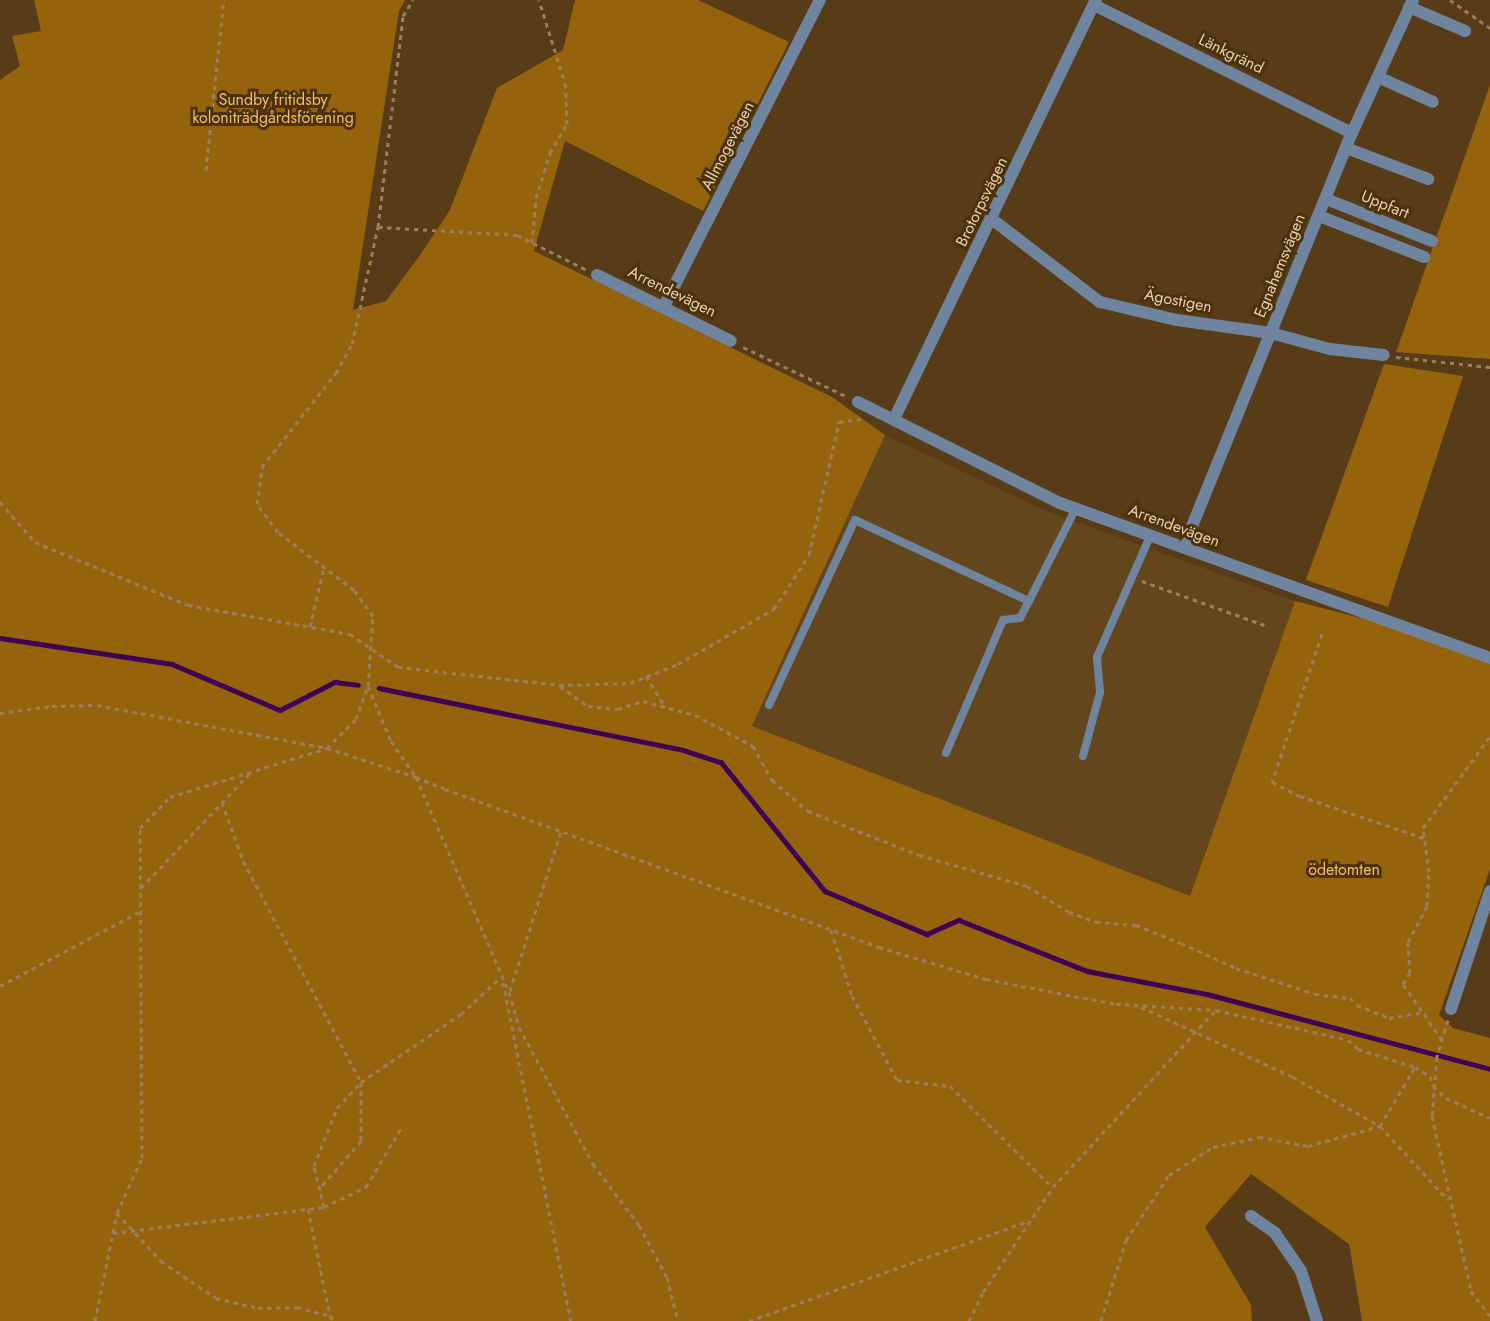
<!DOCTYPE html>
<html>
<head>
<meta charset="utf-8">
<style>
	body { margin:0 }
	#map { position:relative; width:1490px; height:1321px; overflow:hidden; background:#573c17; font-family:Jost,sans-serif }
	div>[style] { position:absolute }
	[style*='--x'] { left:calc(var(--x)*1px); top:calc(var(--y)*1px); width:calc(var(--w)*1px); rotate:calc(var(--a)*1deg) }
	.built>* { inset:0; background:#63461b }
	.green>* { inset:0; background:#94630c }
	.stream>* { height:4.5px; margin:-2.25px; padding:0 2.25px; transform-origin:2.25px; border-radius:2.25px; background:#3e0354 }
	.path>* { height:3px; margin-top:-1.5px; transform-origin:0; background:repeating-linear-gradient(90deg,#9a7f5c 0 4.5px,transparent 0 9px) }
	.service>* { height:8px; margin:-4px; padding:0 4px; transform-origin:4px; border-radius:4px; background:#6f859f }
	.minor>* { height:12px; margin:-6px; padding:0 6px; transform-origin:6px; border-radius:6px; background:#6f859f }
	span { translate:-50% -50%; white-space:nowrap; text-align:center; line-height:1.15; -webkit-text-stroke:6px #4b320a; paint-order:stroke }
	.street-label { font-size:16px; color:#e9cfad }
	.park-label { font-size:16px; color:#f4bb6c }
</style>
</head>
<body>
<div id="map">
	<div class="built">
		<i style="clip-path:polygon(885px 435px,1049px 512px,1295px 601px,1190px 896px,752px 726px)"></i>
	</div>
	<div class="green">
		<i style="clip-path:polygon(34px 0,405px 0,399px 11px,353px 310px,386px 301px,418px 258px,450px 210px,497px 88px,563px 50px,575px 0,698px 0,789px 42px,703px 211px,565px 141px,534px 251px,832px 397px,885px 435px,752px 726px,1190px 896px,1295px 601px,1426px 635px,1490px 658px,1490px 869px,1439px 1015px,1453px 1028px,1490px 1038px,1490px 1321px,1362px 1321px,1349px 1244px,1251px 1174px,1205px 1227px,1251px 1305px,1252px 1321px,0 1321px,0 80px,20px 66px,12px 36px,41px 31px)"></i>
		<i style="clip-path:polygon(1490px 85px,1490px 359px,1396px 352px)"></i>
		<i style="clip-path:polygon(1384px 364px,1463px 376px,1388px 607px,1306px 580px)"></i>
	</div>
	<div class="stream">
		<i style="--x:0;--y:638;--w:174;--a:8.6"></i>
		<i style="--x:172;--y:664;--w:117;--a:23.1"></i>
		<i style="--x:280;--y:710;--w:62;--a:-27"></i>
		<i style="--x:335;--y:682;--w:23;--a:7"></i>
		<i style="--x:379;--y:688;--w:310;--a:11.5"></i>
		<i style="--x:683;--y:750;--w:40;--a:18"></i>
		<i style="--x:721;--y:762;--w:166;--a:51.1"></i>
		<i style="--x:825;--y:891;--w:111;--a:22.9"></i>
		<i style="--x:927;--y:934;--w:35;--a:-24"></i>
		<i style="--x:959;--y:920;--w:138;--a:21.7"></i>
		<i style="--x:1087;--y:971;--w:122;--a:10.9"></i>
		<i style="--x:1207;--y:994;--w:293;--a:14.8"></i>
	</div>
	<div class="path">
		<i style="--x:1450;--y:0;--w:49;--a:35"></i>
		<i style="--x:206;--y:170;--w:171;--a:-84"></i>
		<i style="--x:378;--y:227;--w:139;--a:3.3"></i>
		<i style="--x:517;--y:235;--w:78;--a:26.6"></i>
		<i style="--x:532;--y:243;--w:45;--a:-84.9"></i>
		<i style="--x:536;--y:198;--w:47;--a:-72.7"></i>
		<i style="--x:550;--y:153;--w:34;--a:-60"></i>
		<i style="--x:567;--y:124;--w:37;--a:-92"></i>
		<i style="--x:566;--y:87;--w:91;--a:-107.2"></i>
		<i style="--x:743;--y:347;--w:116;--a:25.5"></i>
		<i style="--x:1396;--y:357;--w:95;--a:6.1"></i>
		<i style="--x:0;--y:502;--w:53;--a:48.8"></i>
		<i style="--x:35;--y:542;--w:165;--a:22.4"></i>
		<i style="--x:188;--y:605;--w:165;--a:10.1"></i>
		<i style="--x:350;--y:634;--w:58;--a:34.5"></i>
		<i style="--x:398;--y:667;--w:162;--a:6.4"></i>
		<i style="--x:559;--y:685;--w:71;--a:-1.6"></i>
		<i style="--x:630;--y:683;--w:52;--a:-21.6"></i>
		<i style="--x:678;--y:664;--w:111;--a:-29.8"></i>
		<i style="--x:774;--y:609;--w:64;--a:-57.1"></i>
		<i style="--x:809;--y:555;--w:136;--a:-77.3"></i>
		<i style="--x:839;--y:422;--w:22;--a:-8"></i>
		<i style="--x:1142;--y:581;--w:130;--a:19.8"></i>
		<i style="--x:310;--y:627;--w:62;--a:-76.9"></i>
		<i style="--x:1322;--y:634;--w:156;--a:108.7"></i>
		<i style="--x:1272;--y:782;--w:31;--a:27"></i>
		<i style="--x:1300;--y:796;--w:134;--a:18.7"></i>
		<i style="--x:646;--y:676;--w:34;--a:58"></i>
		<i style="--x:368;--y:686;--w:60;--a:67.3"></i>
		<i style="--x:391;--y:741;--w:44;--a:55.2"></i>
		<i style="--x:416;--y:777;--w:31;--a:22"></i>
		<i style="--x:445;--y:789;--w:462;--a:20"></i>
		<i style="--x:879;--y:947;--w:112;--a:16.7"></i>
		<i style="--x:986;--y:979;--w:132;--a:10.9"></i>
		<i style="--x:1116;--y:1004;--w:100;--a:3.4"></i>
		<i style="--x:1216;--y:1010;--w:135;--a:12.8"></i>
		<i style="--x:1348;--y:1040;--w:13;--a:42"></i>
		<i style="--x:1358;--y:1049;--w:60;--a:17.5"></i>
		<i style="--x:1415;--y:1067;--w:17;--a:31"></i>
		<i style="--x:1430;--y:1076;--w:10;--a:73"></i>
		<i style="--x:1433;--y:1086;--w:18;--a:43"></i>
		<i style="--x:1446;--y:1098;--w:48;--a:24.4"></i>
		<i style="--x:560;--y:686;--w:34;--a:36"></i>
		<i style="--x:588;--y:706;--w:30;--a:6"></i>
		<i style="--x:618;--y:709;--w:26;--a:-18"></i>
		<i style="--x:643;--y:701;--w:54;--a:15.1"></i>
		<i style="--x:695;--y:715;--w:66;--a:28.1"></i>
		<i style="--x:753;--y:746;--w:39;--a:61"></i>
		<i style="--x:772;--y:780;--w:48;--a:40.7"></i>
		<i style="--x:808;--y:811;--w:119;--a:21.6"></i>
		<i style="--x:919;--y:855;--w:112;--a:16"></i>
		<i style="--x:1027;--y:886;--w:49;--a:31.8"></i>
		<i style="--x:1069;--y:912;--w:29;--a:20"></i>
		<i style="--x:1096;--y:922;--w:40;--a:4.3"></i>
		<i style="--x:1136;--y:925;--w:48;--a:21.8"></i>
		<i style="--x:0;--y:713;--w:52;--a:-7.7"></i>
		<i style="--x:52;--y:706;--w:45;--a:-1.3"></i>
		<i style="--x:97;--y:705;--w:234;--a:10.6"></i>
		<i style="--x:327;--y:748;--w:94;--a:18"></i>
		<i style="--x:416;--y:777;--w:234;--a:66.6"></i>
		<i style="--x:509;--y:992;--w:36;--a:74"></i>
		<i style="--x:519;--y:1027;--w:156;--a:61.6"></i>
		<i style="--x:593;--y:1164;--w:76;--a:53"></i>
		<i style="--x:639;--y:1225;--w:59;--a:61.7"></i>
		<i style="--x:667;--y:1277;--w:45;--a:76"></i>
		<i style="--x:222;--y:802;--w:63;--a:70.4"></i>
		<i style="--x:243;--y:861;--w:251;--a:61.9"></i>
		<i style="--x:361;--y:1082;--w:59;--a:90"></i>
		<i style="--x:361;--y:1141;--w:64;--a:131.2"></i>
		<i style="--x:141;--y:888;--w:161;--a:-46.5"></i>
		<i style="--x:831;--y:930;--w:69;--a:72.3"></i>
		<i style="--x:852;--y:996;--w:95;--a:61.8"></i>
		<i style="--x:897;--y:1080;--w:53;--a:6.5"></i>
		<i style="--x:950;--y:1086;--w:144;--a:44.7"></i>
		<i style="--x:1181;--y:943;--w:60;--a:24.4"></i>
		<i style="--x:1236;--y:968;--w:83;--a:18.2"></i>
		<i style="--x:1315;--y:994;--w:35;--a:7"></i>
		<i style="--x:1350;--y:998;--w:10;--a:45"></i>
		<i style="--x:1357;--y:1005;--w:35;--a:22"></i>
		<i style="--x:1389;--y:1018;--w:36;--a:-10"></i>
		<i style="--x:503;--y:982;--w:346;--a:78.7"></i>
		<i style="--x:0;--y:986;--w:157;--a:-28"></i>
		<i style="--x:510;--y:991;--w:171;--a:-72.3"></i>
		<i style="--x:1141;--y:1007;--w:167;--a:24.7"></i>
		<i style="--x:1293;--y:1077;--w:100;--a:29.4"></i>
		<i style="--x:1380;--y:1126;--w:100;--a:47.4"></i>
		<i style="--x:1448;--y:1020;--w:39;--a:107"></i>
		<i style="--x:1437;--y:1057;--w:59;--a:94.8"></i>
		<i style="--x:1432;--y:1116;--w:179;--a:77.4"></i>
		<i style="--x:1471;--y:1291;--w:31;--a:53"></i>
		<i style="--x:1442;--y:1040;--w:68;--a:-124.9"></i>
		<i style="--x:1403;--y:984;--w:13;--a:-58"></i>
		<i style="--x:1410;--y:973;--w:31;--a:-94"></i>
		<i style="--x:1408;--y:942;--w:41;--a:-62.2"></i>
		<i style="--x:1427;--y:906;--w:34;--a:-87"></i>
		<i style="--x:1429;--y:872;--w:44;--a:-97.8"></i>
		<i style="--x:1423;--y:828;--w:114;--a:-53.9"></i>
		<i style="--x:324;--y:1207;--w:42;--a:-103.7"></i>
		<i style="--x:314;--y:1166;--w:62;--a:-68.4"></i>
		<i style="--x:337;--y:1108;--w:35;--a:-47"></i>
		<i style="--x:361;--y:1082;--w:121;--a:-34.2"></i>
		<i style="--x:461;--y:1014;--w:54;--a:-42.8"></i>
		<i style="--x:308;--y:1209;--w:109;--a:78.4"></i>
		<i style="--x:330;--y:1316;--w:6;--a:51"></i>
		<i style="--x:117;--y:1213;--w:65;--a:47.5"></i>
		<i style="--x:161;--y:1261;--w:66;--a:33.9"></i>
		<i style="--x:216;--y:1298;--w:43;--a:13.4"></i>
		<i style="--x:258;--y:1308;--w:39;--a:-1"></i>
		<i style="--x:297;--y:1307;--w:34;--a:15"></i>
		<i style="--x:113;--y:1233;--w:213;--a:-7"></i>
		<i style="--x:324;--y:1207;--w:47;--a:-25.5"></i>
		<i style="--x:366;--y:1187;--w:69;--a:-59.3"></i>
		<i style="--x:95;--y:1321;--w:110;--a:-78.5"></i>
		<i style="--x:117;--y:1213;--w:60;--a:-65.6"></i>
		<i style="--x:142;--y:1158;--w:330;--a:-90.3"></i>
		<i style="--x:140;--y:828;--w:43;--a:-45.9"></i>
		<i style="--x:170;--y:797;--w:164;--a:-17.3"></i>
		<i style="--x:327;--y:748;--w:41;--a:-45"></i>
		<i style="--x:356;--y:719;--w:35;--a:-70"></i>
		<i style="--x:368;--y:686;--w:70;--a:-85.9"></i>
		<i style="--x:373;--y:616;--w:32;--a:-126"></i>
		<i style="--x:354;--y:590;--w:96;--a:-142.7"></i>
		<i style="--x:278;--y:532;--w:35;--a:-127"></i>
		<i style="--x:257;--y:504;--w:37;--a:-82"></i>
		<i style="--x:262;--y:467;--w:120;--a:-51.8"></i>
		<i style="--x:336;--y:373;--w:33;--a:-61"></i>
		<i style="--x:352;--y:344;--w:120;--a:-77.5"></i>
		<i style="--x:378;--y:227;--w:212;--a:-83.2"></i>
		<i style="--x:403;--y:16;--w:19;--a:-58"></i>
		<i style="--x:749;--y:1321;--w:297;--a:-19.7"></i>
		<i style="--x:969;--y:1321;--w:32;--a:-64"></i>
		<i style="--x:983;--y:1292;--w:126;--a:-56.3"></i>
		<i style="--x:1053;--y:1187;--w:241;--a:-47.4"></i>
		<i style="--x:1101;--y:1321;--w:85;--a:-72.8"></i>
		<i style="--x:1126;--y:1240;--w:78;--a:-56.5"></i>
		<i style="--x:1169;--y:1175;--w:52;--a:-32.5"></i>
		<i style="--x:1213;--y:1147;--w:47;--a:-12.3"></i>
		<i style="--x:1259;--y:1137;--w:50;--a:10.4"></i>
		<i style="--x:1308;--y:1146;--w:75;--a:-15.5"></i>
		<i style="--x:1380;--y:1126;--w:69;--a:-59.3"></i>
	</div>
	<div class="service">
		<i style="--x:769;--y:705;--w:204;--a:-65.1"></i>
		<i style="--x:855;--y:520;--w:192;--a:25"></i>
		<i style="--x:1029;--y:601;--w:104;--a:-63.2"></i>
		<i style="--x:946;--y:753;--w:145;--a:-66.8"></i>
		<i style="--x:1003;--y:620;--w:17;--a:-7"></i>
		<i style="--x:1020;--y:618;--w:19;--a:-62"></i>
		<i style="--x:1083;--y:756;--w:66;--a:-75.1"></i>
		<i style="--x:1100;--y:692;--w:35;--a:-95"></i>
		<i style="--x:1097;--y:657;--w:134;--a:-66.3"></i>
	</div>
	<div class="minor">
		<i style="--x:1094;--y:5;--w:288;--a:26.4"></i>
		<i style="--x:1409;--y:7;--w:61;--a:23.2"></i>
		<i style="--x:1378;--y:77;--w:60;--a:24.4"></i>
		<i style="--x:1346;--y:148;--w:88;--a:20.7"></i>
		<i style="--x:1326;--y:199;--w:114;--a:21.6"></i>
		<i style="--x:1319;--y:216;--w:113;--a:21.3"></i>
		<i style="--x:993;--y:220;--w:135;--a:37.5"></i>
		<i style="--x:1100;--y:302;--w:79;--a:13.2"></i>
		<i style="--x:1177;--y:320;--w:95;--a:7.9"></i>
		<i style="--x:1271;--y:333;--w:61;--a:15.2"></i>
		<i style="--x:1330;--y:349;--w:54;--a:6.3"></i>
		<i style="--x:597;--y:275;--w:149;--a:26.2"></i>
		<i style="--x:664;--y:306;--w:343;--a:-63"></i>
		<i style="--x:858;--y:402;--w:226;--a:26.6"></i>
		<i style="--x:1060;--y:503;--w:457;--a:19.8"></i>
		<i style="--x:895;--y:417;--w:463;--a:-64.3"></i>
		<i style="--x:1184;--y:546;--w:446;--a:-67.9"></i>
		<i style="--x:1352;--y:133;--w:146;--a:-65.4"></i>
		<i style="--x:1451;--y:1009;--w:124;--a:-71.7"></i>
		<i style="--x:1251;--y:1216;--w:29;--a:35"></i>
		<i style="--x:1275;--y:1233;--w:46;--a:55.6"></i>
		<i style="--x:1301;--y:1271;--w:52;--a:72.3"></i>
	</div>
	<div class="street-label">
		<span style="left:1231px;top:54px;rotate:26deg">Länkgränd</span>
		<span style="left:728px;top:146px;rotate:-63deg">Allmogevägen</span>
		<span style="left:982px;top:202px;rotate:-64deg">Brotorpsvägen</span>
		<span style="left:1385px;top:205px;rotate:22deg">Uppfart</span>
		<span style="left:1280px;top:266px;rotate:-68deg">Egnahemsvägen</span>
		<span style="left:672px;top:292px;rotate:26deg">Arrendevägen</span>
		<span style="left:1178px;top:301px;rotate:11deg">Ägostigen</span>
		<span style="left:1174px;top:526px;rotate:20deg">Arrendevägen</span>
	</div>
	<div class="park-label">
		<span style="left:273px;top:109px">Sundby fritidsby<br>koloniträdgårdsförening</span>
		<span style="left:1344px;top:870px">ödetomten</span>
	</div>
</div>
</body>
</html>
